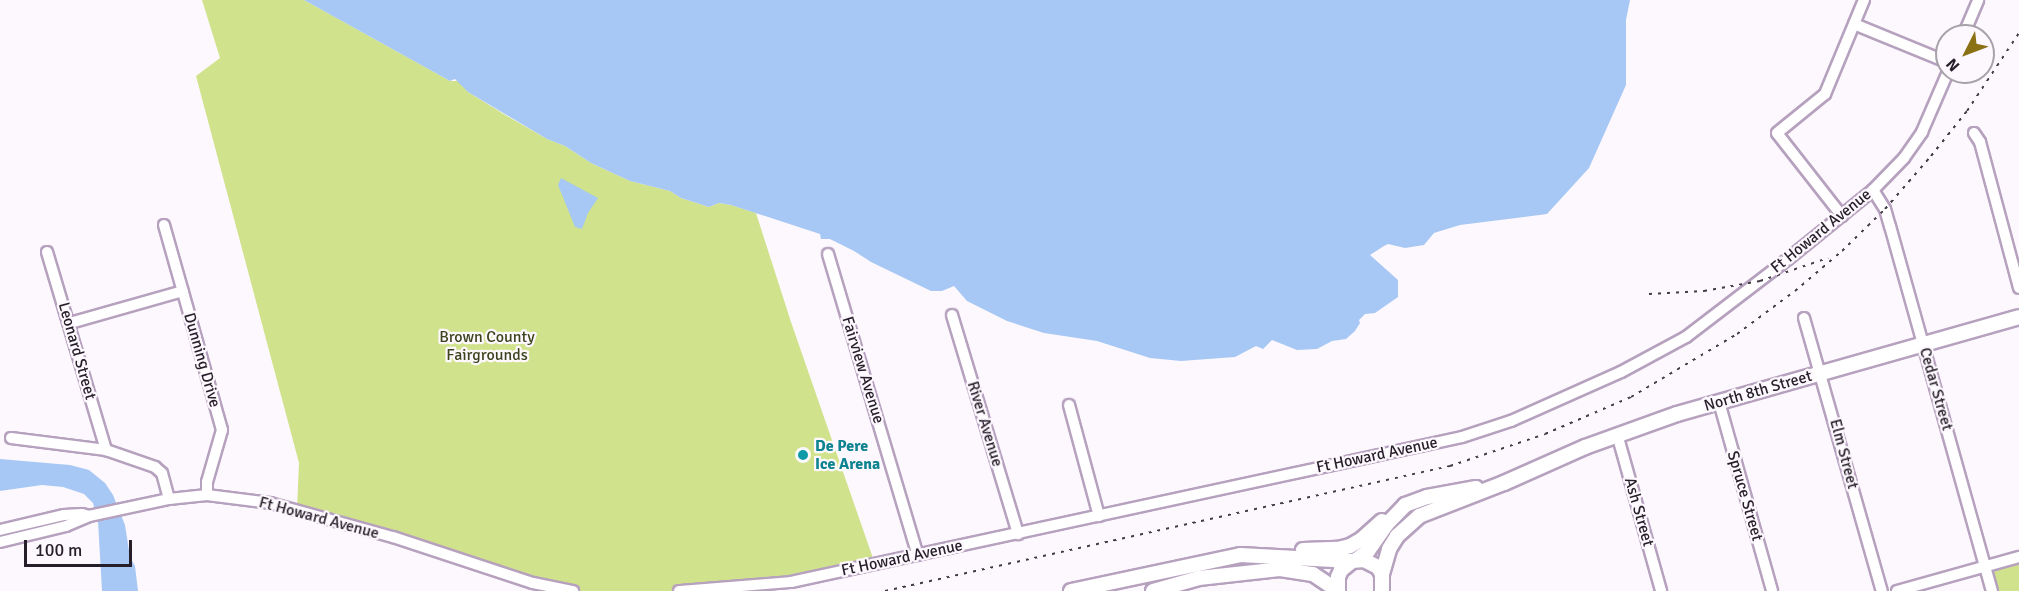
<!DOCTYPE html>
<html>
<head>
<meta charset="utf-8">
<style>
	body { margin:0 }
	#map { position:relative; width:2019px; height:591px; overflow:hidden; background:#fdf8fe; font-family:Signika,sans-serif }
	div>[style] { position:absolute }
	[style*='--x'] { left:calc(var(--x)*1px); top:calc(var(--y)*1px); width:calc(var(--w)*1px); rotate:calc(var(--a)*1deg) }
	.green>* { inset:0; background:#d0e28b }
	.water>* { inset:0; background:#a7c8f4 }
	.roads { filter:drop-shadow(2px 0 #b6a1be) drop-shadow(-2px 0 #b6a1be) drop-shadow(0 2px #b6a1be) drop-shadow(0 -2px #b6a1be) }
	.minor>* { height:10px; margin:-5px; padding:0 5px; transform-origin:5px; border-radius:5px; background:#fff }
	.major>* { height:14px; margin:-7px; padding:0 7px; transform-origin:7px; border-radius:7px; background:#fff }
	.rail>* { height:2px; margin-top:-1px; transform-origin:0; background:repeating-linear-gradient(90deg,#433b46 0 3px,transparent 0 9px) }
	.dots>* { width:16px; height:16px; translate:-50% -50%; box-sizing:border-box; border:3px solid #fdf8fe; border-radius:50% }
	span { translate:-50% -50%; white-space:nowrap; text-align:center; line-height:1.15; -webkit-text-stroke:4.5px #fdf8fe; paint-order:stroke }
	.street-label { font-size:16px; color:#261e29 }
	.park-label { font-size:16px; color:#3c441d }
	.culture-label { font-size:16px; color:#0d838f; font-weight:700 }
	.left { translate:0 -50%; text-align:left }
	.north { position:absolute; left:1935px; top:24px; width:60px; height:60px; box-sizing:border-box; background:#fdf8fe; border:2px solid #a7a1a9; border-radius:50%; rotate:228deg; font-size:16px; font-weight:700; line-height:24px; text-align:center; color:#261e29 }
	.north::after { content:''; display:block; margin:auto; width:21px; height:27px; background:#8a7214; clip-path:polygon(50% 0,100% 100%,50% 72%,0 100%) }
	.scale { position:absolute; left:24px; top:540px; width:108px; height:27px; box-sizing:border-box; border:3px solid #261e29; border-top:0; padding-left:8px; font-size:18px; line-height:21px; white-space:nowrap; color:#261e29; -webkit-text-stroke:4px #fdf8fe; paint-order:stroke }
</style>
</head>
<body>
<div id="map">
	<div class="green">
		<i style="clip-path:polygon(202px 0,304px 0,450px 81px,459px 81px,468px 92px,507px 116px,547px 139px,565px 146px,591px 163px,630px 181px,670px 191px,681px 198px,709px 207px,719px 203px,731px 205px,756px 213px,791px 322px,875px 564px,791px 582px,679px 591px,573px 591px,297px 509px,299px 463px,196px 76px,220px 58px)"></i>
		<i style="clip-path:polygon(2019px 562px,2019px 591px,1998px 591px,1992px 569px)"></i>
	</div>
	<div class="water">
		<i style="clip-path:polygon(304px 0,1630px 0,1626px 20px,1626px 85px,1589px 168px,1547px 214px,1460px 225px,1434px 233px,1424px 245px,1405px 248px,1388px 244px,1384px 246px,1370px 255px,1398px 280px,1398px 297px,1375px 313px,1365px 314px,1359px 320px,1360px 323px,1355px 331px,1346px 339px,1332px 341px,1317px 349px,1297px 350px,1272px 340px,1263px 349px,1256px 346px,1235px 357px,1181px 361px,1150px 358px,1097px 341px,1044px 333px,1007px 321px,967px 301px,954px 286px,942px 291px,931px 291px,871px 262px,854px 251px,830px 239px,821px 239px,820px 234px,731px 205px,719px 203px,709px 207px,681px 198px,670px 191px,630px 181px,591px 163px,565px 146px,547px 139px,468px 92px,455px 79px,450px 81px)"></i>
		<i style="clip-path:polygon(561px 178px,598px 198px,588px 213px,582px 229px,575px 227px,558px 185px)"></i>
		<i style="clip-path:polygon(0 459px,70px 465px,89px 470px,105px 483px,113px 495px,125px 525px,130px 557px,135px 566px,138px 591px,102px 591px,98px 521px,93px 503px,84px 494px,63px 487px,42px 485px,0 491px)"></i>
	</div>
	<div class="roads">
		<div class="minor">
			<i style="--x:1854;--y:24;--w:100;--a:22.2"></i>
			<i style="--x:1963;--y:36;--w:39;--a:-67"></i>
			<i style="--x:1974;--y:133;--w:11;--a:56"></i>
			<i style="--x:1980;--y:142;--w:151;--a:75"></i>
			<i style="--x:1873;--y:190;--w:22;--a:58"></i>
			<i style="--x:1885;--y:209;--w:18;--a:74"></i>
			<i style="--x:1890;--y:226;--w:379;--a:74.4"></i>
			<i style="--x:1842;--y:216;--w:105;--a:-128.1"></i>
			<i style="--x:1777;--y:133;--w:62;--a:-39.1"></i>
			<i style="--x:1825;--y:94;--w:102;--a:-67.5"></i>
			<i style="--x:164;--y:225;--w:213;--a:74.2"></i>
			<i style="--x:222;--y:430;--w:54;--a:106.1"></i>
			<i style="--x:207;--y:482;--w:13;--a:90"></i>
			<i style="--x:47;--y:252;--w:207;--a:73.4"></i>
			<i style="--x:828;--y:254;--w:314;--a:73.4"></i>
			<i style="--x:952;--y:315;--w:229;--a:73.2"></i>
			<i style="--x:1804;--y:318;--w:284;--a:74.1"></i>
			<i style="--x:70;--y:323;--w:117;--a:-15.8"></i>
			<i style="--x:1719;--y:402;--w:196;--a:74.3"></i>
			<i style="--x:1069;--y:405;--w:115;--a:74.9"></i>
			<i style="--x:1617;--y:434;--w:163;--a:74.3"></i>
			<i style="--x:11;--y:438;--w:96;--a:7.2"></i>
			<i style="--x:106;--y:450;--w:52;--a:19.1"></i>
			<i style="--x:155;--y:467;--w:9;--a:41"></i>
			<i style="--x:162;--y:473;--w:27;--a:75"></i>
			<i style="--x:169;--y:499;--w:38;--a:-6"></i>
			<i style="--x:207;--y:495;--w:64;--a:7.2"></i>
			<i style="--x:270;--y:503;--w:128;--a:15.5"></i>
			<i style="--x:393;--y:537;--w:147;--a:18.2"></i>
			<i style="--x:533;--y:583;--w:41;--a:11.3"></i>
			<i style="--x:0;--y:530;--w:66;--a:-13.2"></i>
			<i style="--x:64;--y:515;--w:18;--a:-3"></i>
			<i style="--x:82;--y:514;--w:7;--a:16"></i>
			<i style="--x:0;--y:542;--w:68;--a:-13.6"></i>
			<i style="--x:66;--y:526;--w:25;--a:-23"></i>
			<i style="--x:89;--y:516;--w:82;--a:-12"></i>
			<i style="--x:679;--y:591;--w:112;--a:-4.6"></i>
			<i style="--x:791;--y:582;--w:686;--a:-12.19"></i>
			<i style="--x:1462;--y:437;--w:52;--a:-18.1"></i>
			<i style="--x:1511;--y:421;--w:120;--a:-24"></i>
			<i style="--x:1621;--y:372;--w:74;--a:-28.3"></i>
			<i style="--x:1686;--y:337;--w:128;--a:-37.4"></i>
			<i style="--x:1788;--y:259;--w:109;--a:-39.1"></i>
			<i style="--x:1873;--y:190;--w:45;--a:-45.9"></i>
			<i style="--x:1904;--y:158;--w:32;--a:-55"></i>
			<i style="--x:1922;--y:132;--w:65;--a:-66.6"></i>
			<i style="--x:1897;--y:591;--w:127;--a:-15.6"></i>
		</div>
		<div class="major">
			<i style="--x:1303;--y:550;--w:35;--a:-2"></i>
			<i style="--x:1338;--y:549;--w:12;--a:-14"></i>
			<i style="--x:1350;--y:546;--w:14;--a:-30"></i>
			<i style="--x:1362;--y:539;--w:27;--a:-42"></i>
			<i style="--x:1356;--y:560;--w:15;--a:-37"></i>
			<i style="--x:1368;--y:551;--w:32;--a:-55"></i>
			<i style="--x:1386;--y:525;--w:28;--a:-46"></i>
			<i style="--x:1405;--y:505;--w:23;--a:-20"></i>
			<i style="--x:1427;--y:497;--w:50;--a:-10.4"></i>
			<i style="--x:1382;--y:574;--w:26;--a:-74"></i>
			<i style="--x:1389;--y:549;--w:15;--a:-58"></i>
			<i style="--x:1397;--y:536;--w:30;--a:-42"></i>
			<i style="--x:1419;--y:516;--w:91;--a:-21.2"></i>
			<i style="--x:1504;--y:483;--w:89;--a:-24"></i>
			<i style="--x:1585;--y:447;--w:98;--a:-19.7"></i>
			<i style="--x:1677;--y:414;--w:355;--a:-15.8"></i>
			<i style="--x:1071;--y:591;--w:173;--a:-12"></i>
			<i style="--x:1240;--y:555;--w:112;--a:3.1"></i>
			<i style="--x:1153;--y:591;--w:48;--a:-15.8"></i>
			<i style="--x:1199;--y:578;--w:81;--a:-6.3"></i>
			<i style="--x:1280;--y:569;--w:33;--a:9"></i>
			<i style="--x:1313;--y:574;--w:30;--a:34"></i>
			<i style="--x:1338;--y:591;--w:14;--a:-90"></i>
			<i style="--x:1338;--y:577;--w:8;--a:-67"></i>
			<i style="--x:1341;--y:570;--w:14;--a:-39"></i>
			<i style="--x:1352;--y:561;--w:12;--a:-5"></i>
			<i style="--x:1364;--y:560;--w:16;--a:27"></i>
			<i style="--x:1378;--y:567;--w:8;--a:60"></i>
			<i style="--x:1382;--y:574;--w:17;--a:90"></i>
		</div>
	</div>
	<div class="rail">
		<i style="--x:1649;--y:294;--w:55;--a:-3.1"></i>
		<i style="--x:1704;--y:291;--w:57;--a:-10.1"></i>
		<i style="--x:1760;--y:281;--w:72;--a:-18.7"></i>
		<i style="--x:885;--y:591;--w:579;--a:-12.48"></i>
		<i style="--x:1450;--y:466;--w:100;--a:-18.6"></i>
		<i style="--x:1545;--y:434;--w:94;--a:-23.3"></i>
		<i style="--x:1631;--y:397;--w:123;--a:-30.7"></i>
		<i style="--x:1737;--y:334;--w:72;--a:-36.6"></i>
		<i style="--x:1795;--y:291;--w:62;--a:-40.4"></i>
		<i style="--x:1842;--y:251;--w:60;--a:-44.3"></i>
		<i style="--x:1885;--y:209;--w:70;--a:-49"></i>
		<i style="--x:1931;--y:156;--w:58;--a:-51.3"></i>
		<i style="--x:1967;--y:111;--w:94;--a:-56.3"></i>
	</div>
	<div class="dots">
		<i style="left:803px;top:455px;background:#0f9aa8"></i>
	</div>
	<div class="street-label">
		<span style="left:1821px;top:231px;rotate:-39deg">Ft Howard Avenue</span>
		<span style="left:77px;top:351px;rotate:74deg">Leonard Street</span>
		<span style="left:202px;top:360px;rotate:74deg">Dunning Drive</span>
		<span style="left:863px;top:370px;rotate:73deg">Fairview Avenue</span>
		<span style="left:1936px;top:389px;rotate:74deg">Cedar Street</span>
		<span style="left:1758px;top:391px;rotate:-16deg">North 8th Street</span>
		<span style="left:985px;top:424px;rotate:73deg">River Avenue</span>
		<span style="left:1844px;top:454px;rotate:75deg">Elm Street</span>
		<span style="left:1377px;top:455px;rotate:-12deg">Ft Howard Avenue</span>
		<span style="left:1745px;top:496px;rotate:74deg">Spruce Street</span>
		<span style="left:1639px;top:512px;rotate:74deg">Ash Street</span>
		<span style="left:319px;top:518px;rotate:15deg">Ft Howard Avenue</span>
		<span style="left:902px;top:558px;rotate:-12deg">Ft Howard Avenue</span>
	</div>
	<div class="park-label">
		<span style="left:487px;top:346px">Brown County<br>Fairgrounds</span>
	</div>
	<div class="culture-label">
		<span class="left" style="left:815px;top:455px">De Pere<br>Ice Arena</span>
	</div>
	<div class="north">N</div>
	<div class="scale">100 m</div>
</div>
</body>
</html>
